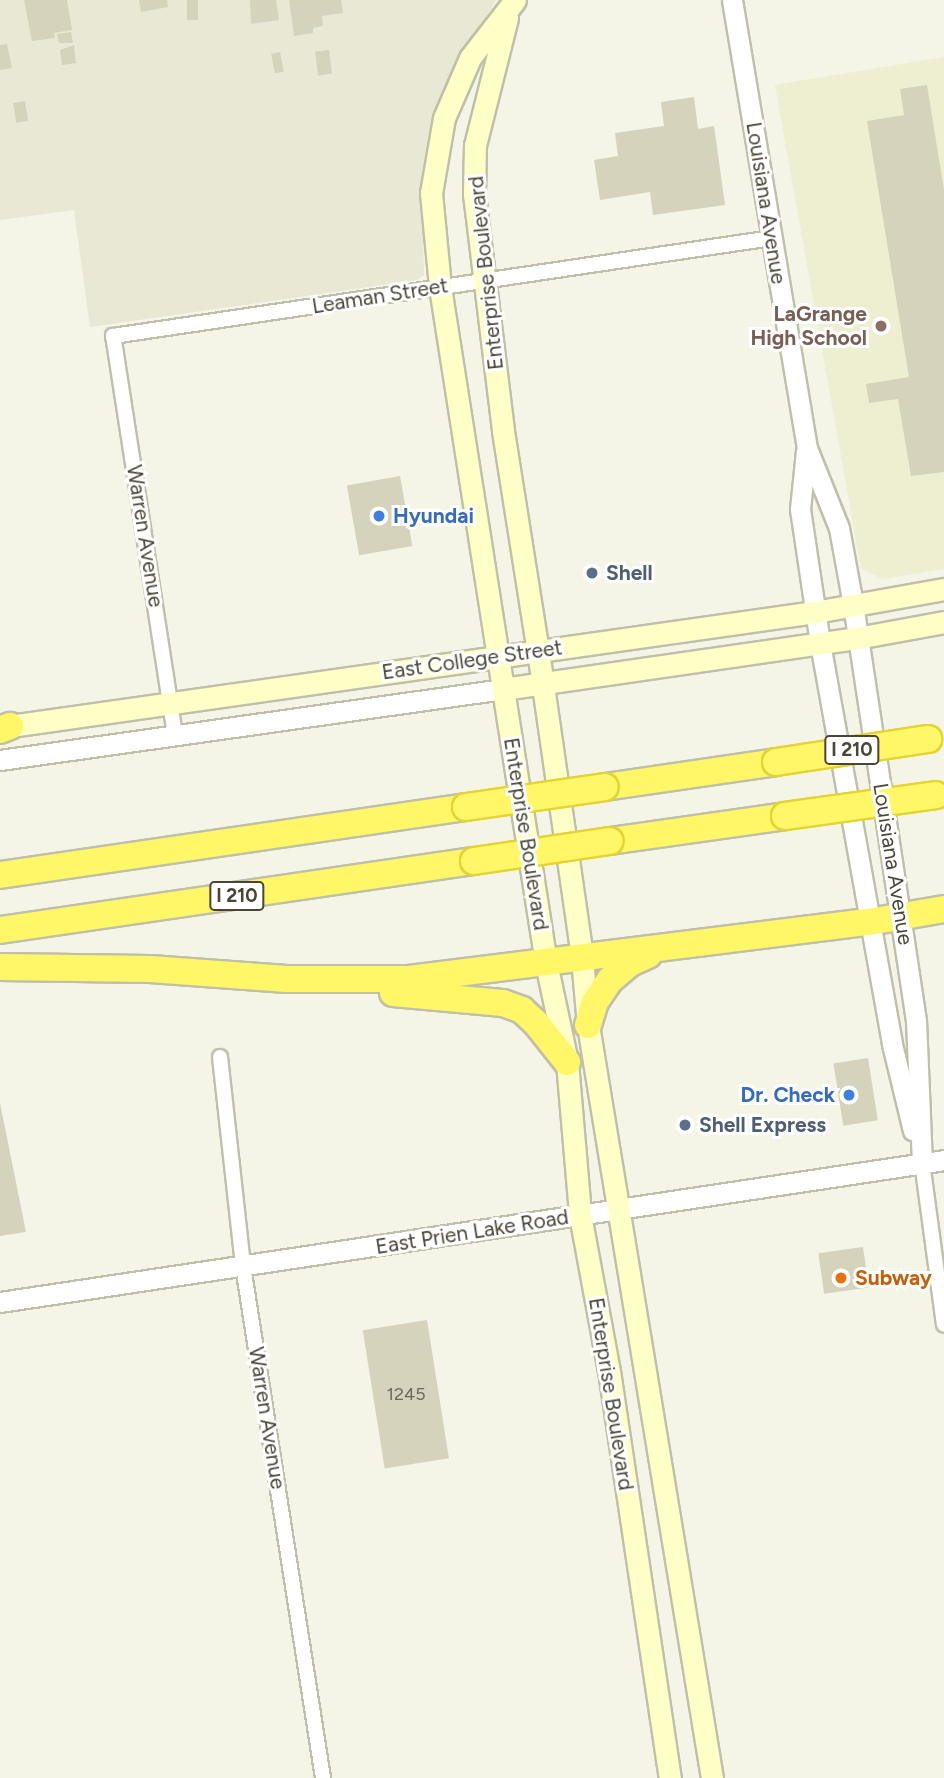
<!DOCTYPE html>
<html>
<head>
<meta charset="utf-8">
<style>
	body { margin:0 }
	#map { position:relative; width:944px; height:1778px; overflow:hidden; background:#f4f4e7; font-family:Figtree,sans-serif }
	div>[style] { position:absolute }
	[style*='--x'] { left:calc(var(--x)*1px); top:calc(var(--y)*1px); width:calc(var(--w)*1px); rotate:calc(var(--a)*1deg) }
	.residential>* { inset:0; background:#e8e8d5 }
	.education>* { inset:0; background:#eeeed0 }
	.building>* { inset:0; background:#d6d3bc; transform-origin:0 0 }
	.roads { filter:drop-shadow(2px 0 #c0bfa9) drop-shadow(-2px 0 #c0bfa9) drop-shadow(0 2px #c0bfa9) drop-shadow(0 -2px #c0bfa9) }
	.minor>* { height:14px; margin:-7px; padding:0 7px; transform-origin:7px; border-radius:7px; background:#fff }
	.tertiary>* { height:19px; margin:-9.5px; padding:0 9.5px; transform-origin:9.5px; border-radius:9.5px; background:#fff }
	.secondary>* { height:21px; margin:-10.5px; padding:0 10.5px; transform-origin:10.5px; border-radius:10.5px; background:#fdffc6 }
	.motorway>* { height:26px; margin:-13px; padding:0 13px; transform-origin:13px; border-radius:13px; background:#fff767 }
	.bridges { filter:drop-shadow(2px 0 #e4d431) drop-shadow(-2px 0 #e4d431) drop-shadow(0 2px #e4d431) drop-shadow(0 -2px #e4d431) }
	.motorway-bridge>* { height:26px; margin:-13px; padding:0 13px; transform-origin:13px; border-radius:13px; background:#fff767 }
	.dots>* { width:19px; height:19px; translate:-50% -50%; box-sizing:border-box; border:4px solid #fff; border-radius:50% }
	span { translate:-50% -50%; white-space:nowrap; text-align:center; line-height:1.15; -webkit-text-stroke:6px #fff; paint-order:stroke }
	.number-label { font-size:18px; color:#6c6958 }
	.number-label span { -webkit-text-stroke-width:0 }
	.shield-label span { padding:2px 5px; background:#fff; border:2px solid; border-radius:5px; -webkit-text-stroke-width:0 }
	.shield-label { font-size:19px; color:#484636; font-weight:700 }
	.street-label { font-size:21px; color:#484636 }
	.education-label { font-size:21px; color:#785e54; font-weight:700 }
	.right { translate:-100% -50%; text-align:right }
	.shop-label { font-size:21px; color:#366cbe; font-weight:700 }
	.left { translate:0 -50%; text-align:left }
	.service-label { font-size:21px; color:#4e5e75; font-weight:700 }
	.food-label { font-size:21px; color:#c56008; font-weight:700 }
</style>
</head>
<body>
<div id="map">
	<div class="residential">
		<i style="clip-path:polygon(0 0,496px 0,456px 69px,430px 138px,422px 188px,424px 275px,417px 280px,90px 327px,74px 210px,0 220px)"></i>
	</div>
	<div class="education">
		<i style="clip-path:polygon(944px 57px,944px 569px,882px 579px,861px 568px,775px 85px)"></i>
	</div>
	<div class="building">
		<i style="clip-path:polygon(24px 0,67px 0,72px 30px,54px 33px,55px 38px,32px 41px)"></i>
		<i style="clip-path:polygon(139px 0,167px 0,168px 7px,141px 12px)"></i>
		<i style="left:187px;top:0;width:11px;height:20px"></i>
		<i style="clip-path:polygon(250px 0,276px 0,279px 20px,251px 24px)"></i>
		<i style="clip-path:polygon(289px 0,341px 0,343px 13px,322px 16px,323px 26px,313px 28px,313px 33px,294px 36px)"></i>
		<i style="clip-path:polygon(71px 32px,73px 43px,59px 43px,57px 34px)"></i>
		<i style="clip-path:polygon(7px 44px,12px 68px,0 70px,0 45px)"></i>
		<i style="clip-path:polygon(74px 45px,76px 63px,62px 65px,60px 50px)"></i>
		<i style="left:329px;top:50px;width:24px;height:14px;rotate:83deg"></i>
		<i style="left:280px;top:52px;width:20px;height:9px;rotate:79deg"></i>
		<i style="clip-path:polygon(927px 85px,944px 190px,944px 472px,911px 476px,898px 399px,869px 403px,866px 384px,909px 377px,867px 121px,904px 115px,900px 89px)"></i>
		<i style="clip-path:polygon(694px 97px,698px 129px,714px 126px,725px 205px,653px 215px,650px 192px,600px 200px,594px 160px,618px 156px,615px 133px,664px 126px,661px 102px)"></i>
		<i style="left:25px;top:101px;width:20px;height:12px;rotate:81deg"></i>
		<i style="left:400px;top:476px;width:71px;height:54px;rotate:80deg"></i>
		<i style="left:868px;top:1058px;width:63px;height:35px;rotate:81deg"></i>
		<i style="clip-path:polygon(0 1103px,26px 1232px,0 1236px)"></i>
		<i style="left:863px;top:1247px;width:41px;height:45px;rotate:82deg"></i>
		<i style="left:427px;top:1320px;width:140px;height:65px;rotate:81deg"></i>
	</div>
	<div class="roads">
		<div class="minor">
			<i style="--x:175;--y:735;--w:404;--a:-98.8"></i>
			<i style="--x:113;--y:336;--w:666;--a:-8.46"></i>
			<i style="--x:220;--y:1057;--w:210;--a:83.7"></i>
			<i style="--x:243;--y:1266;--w:518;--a:81.12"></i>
			<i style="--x:922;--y:1162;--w:164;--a:82.3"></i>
		</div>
		<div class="tertiary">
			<i style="--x:732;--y:0;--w:454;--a:80.5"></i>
			<i style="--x:807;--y:448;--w:86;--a:68.2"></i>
			<i style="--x:839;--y:528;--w:77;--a:79.6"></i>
			<i style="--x:853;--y:604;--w:421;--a:81.4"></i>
			<i style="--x:916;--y:1020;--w:142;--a:87.6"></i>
			<i style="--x:806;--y:451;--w:58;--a:95.9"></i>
			<i style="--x:800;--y:509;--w:135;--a:81.5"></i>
			<i style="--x:820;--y:643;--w:407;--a:79.8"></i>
			<i style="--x:892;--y:1044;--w:89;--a:76.4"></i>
			<i style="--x:0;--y:760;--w:508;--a:-8.03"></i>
			<i style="--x:0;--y:1302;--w:955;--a:-8.55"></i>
		</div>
		<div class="secondary">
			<i style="--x:515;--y:0;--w:73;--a:127.8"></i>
			<i style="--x:470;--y:58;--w:65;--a:113.4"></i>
			<i style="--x:444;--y:118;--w:76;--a:99.8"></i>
			<i style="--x:431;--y:193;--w:94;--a:84.5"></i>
			<i style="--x:440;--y:287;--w:684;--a:81.09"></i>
			<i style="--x:546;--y:963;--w:101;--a:78"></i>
			<i style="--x:567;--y:1062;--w:154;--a:85.1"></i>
			<i style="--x:580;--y:1215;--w:159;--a:79.5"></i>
			<i style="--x:609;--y:1371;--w:412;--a:81.5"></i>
			<i style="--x:507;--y:18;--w:131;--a:104.1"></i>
			<i style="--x:475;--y:145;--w:49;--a:91.2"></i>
			<i style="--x:474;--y:194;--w:239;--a:83"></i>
			<i style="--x:503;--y:431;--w:223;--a:81"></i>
			<i style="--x:538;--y:651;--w:310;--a:81.8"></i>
			<i style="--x:582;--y:958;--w:67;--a:84.9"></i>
			<i style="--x:588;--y:1025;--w:763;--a:80.65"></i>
			<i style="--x:503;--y:689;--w:358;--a:-8.2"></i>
			<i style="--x:857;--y:638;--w:88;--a:-10.4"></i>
			<i style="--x:10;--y:726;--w:813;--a:-8.06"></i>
			<i style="--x:815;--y:612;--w:131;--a:-10.1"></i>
		</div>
		<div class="motorway">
			<i style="--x:0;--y:730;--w:11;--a:-22"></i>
			<i style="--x:605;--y:787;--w:173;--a:-8.3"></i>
			<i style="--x:610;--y:841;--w:177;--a:-8.1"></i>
			<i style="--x:0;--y:875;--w:471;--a:-8.3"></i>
			<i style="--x:0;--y:930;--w:479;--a:-8.3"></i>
			<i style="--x:0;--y:967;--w:150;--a:0.8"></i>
			<i style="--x:150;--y:969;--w:137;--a:4.2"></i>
			<i style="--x:287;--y:979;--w:122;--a:0"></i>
			<i style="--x:409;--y:979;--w:464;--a:-7.1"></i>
			<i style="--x:869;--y:922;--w:76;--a:-9.8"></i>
			<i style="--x:393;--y:993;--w:110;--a:5.2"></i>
			<i style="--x:503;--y:1003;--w:20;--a:20"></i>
			<i style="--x:522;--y:1010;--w:19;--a:43"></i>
			<i style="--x:536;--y:1023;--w:50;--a:51.5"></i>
			<i style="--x:588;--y:1025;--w:24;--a:-73"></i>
			<i style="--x:595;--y:1002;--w:27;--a:-56"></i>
			<i style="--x:610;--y:980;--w:26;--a:-40"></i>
			<i style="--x:630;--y:963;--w:20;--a:-24"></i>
		</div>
	</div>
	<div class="bridges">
		<div class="motorway-bridge">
			<i style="--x:776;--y:762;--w:154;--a:-8.6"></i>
			<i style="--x:466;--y:807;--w:140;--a:-8.2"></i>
			<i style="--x:785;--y:816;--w:152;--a:-7.9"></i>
			<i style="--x:474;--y:861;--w:137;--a:-8.4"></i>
		</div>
	</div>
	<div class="dots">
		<i style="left:881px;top:326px;background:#8d6e63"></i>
		<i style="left:379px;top:516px;background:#3f7fe0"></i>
		<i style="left:592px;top:573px;background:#5c6f8a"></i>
		<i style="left:849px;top:1095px;background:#3f7fe0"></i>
		<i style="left:685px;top:1125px;background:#5c6f8a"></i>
		<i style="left:841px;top:1278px;background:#e8710a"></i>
	</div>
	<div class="number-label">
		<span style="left:406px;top:1394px">1245</span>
	</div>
	<div class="shield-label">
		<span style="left:852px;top:750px">I 210</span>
		<span style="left:237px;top:896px">I 210</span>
	</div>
	<div class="street-label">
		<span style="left:766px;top:203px;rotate:81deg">Louisiana Avenue</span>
		<span style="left:486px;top:273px;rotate:-96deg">Enterprise Boulevard</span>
		<span style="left:380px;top:296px;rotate:-9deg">Leaman Street</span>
		<span style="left:145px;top:536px;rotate:81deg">Warren Avenue</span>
		<span style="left:472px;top:660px;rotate:-8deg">East College Street</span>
		<span style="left:526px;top:834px;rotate:81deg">Enterprise Boulevard</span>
		<span style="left:893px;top:864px;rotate:81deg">Louisiana Avenue</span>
		<span style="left:472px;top:1232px;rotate:-9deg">East Prien Lake Road</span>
		<span style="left:611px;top:1394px;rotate:81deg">Enterprise Boulevard</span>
		<span style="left:267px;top:1418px;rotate:81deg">Warren Avenue</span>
	</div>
	<div class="education-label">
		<span class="right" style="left:867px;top:326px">LaGrange<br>High School</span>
	</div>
	<div class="shop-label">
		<span class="left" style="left:393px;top:516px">Hyundai</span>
		<span class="right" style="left:835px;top:1095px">Dr. Check</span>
	</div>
	<div class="service-label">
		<span class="left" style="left:606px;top:573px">Shell</span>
		<span class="left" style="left:699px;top:1125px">Shell Express</span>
	</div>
	<div class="food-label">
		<span class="left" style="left:855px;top:1278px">Subway</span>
	</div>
</div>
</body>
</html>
